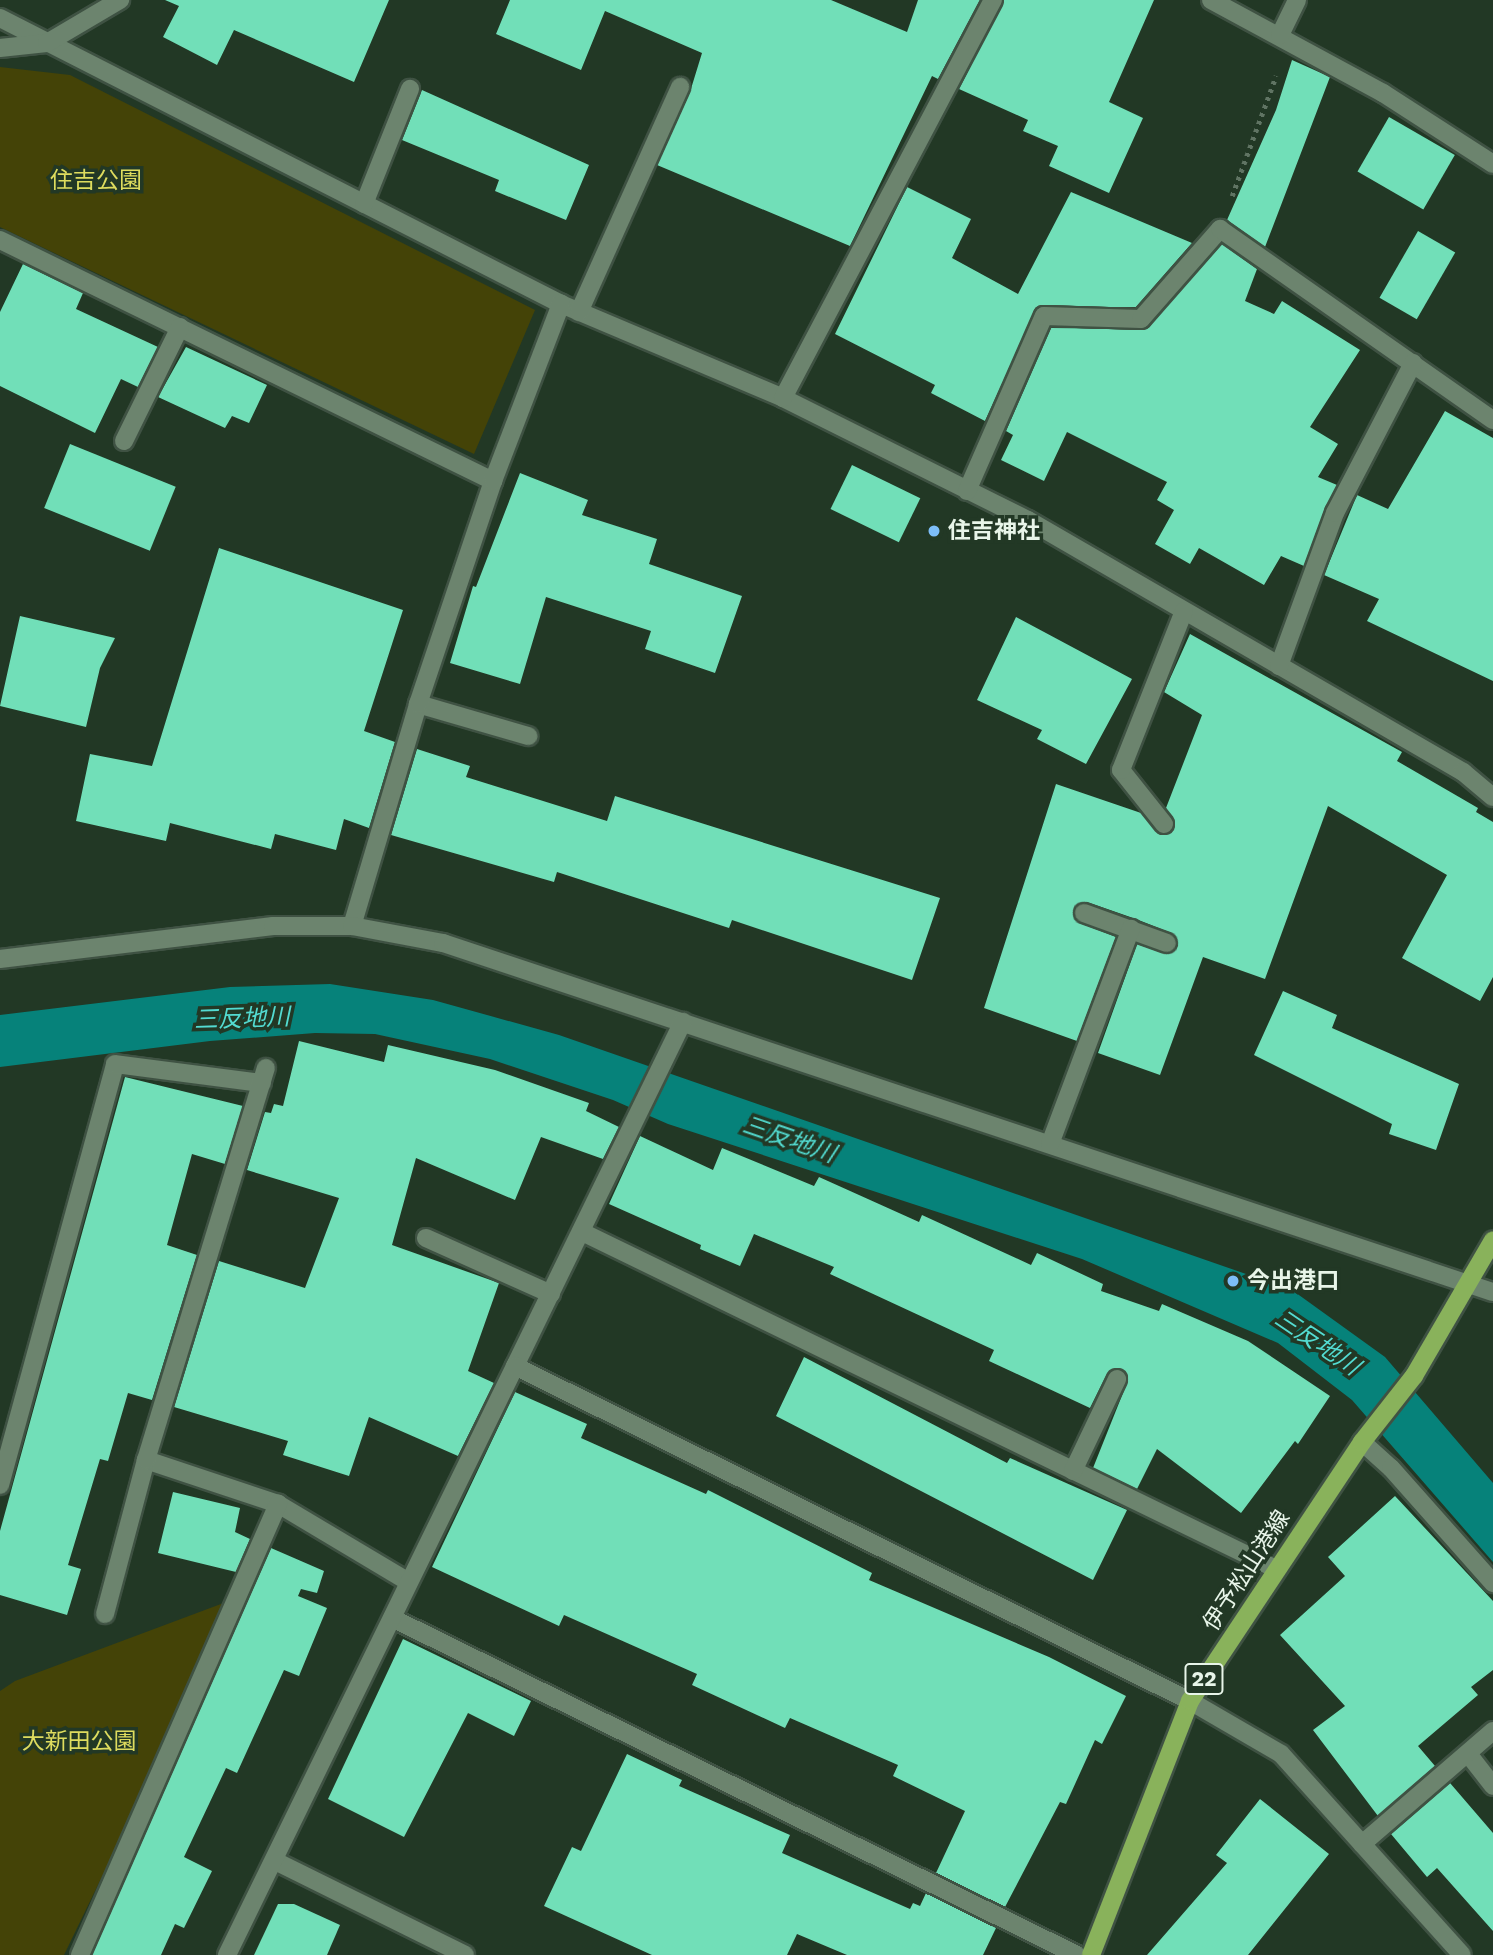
<!DOCTYPE html>
<html>
<head>
<meta charset="utf-8">
<style>
	body { margin:0 }
	#map { position:relative; width:1493px; height:1955px; overflow:hidden; background:#223825; font-family:"Work Sans","Noto Sans JP",sans-serif }
	div>[style] { position:absolute }
	[style*='--x'] { left:calc(var(--x)*1px); top:calc(var(--y)*1px); width:calc(var(--w)*1px); rotate:calc(var(--a)*1deg) }
	.green>* { inset:0; background:#444307 }
	.water>* { inset:0; background:#06827a }
	.building>* { inset:0; background:#71dfb8; transform-origin:0 0 }
	.path>* { height:4.5px; margin-top:-2.25px; transform-origin:0; background:repeating-linear-gradient(90deg,#607463 0 3.5px,transparent 0 8.5px) }
	.roads { filter:drop-shadow(2px 0 #3f5243) drop-shadow(-2px 0 #3f5243) drop-shadow(0 2px #3f5243) drop-shadow(0 -2px #3f5243) }
	.minor>* { height:18px; margin:-9px; padding:0 9px; transform-origin:9px; border-radius:9px; background:#6c846e }
	.major>* { height:18px; margin:-9px; padding:0 9px; transform-origin:9px; border-radius:9px; background:#89b25b }
	.dots>* { width:19px; height:19px; translate:-50% -50%; box-sizing:border-box; border:4px solid #223825; border-radius:50% }
	span { translate:-50% -50%; white-space:nowrap; text-align:center; line-height:1.15; -webkit-text-stroke:7px #223825; paint-order:stroke }
	.shield-label span { padding:2px 5px; background:#223825; border:2px solid; border-radius:5px; -webkit-text-stroke-width:0 }
	.shield-label { font-size:21px; color:#e8f5e9; font-weight:700 }
	.park-label { font-size:23px; color:#dedc5e }
	.poi-label { font-size:23px; color:#e8f5e9; font-weight:700 }
	.left { translate:0 -50%; text-align:left }
	.street-label { font-size:23px; color:#e8f5e9 }
	.water-label { font-size:24px; color:#53dbd1; font-style:italic }
</style>
</head>
<body>
<div id="map">
	<div class="green">
		<i style="clip-path:polygon(0 67px,70px 75px,535px 310px,474px 454px,0 227px)"></i>
		<i style="clip-path:polygon(237px 1598px,64px 1955px,0 1955px,0 1691px,15px 1681px)"></i>
	</div>
	<div class="water">
		<i style="clip-path:polygon(330px 984px,433px 1000px,559px 1035px,1292px 1290px,1385px 1357px,1493px 1483px,1493px 1562px,1352px 1400px,1278px 1343px,1082px 1259px,668px 1124px,613px 1100px,490px 1059px,375px 1034px,315px 1033px,210px 1041px,0 1067px,0 1015px,230px 987px)"></i>
	</div>
	<div class="building">
		<i style="clip-path:polygon(165px 0,389px 0,354px 82px,234px 30px,217px 65px,163px 37px,179px 6px)"></i>
		<i style="clip-path:polygon(510px 0,831px 0,907px 32px,918px 0,980px 0,938px 79px,932px 76px,850px 246px,657px 165px,690px 92px,702px 53px,605px 11px,581px 70px,496px 34px)"></i>
		<i style="clip-path:polygon(1004px 0,1154px 0,1109px 102px,1143px 118px,1109px 193px,1049px 166px,1058px 146px,1023px 131px,1028px 120px,959px 89px)"></i>
		<i style="clip-path:polygon(1292px 60px,1330px 77px,1265px 247px,1227px 220px,1276px 110px)"></i>
		<i style="clip-path:polygon(422px 90px,589px 165px,566px 220px,495px 191px,499px 180px,402px 140px)"></i>
		<i style="left:1389px;top:117px;width:76px;height:63px;rotate:30deg"></i>
		<i style="clip-path:polygon(907px 187px,971px 219px,952px 258px,1018px 294px,1071px 192px,1192px 243px,1136px 307px,1037px 307px,985px 421px,931px 393px,935px 385px,835px 334px)"></i>
		<i style="left:1418px;top:231px;width:43px;height:77px;rotate:30deg"></i>
		<i style="clip-path:polygon(1222px 244px,1257px 269px,1245px 301px,1274px 314px,1282px 301px,1360px 350px,1310px 427px,1338px 444px,1318px 477px,1337px 485px,1304px 566px,1281px 556px,1264px 585px,1199px 548px,1190px 564px,1155px 544px,1174px 510px,1157px 500px,1167px 482px,1067px 432px,1044px 481px,1001px 460px,1013px 435px,1006px 431px,1051px 328px,1146px 329px)"></i>
		<i style="clip-path:polygon(23px 264px,83px 293px,76px 309px,158px 347px,138px 387px,121px 379px,95px 433px,0 386px,0 312px)"></i>
		<i style="clip-path:polygon(186px 347px,267px 385px,249px 423px,232px 416px,225px 428px,158px 397px)"></i>
		<i style="clip-path:polygon(1445px 411px,1493px 438px,1493px 681px,1367px 621px,1379px 599px,1324px 575px,1357px 495px,1388px 509px)"></i>
		<i style="left:70px;top:444px;width:114px;height:69px;rotate:22deg"></i>
		<i style="left:852px;top:465px;width:76px;height:49px;rotate:26deg"></i>
		<i style="clip-path:polygon(520px 473px,588px 500px,582px 515px,657px 539px,649px 564px,742px 596px,715px 673px,645px 649px,651px 631px,546px 597px,520px 684px,450px 663px,473px 586px,476px 587px)"></i>
		<i style="clip-path:polygon(219px 548px,403px 610px,364px 731px,395px 742px,369px 828px,344px 819px,336px 850px,275px 834px,271px 849px,170px 823px,166px 841px,76px 821px,90px 754px,152px 766px)"></i>
		<i style="clip-path:polygon(20px 616px,115px 638px,100px 668px,86px 727px,0 706px)"></i>
		<i style="clip-path:polygon(1016px 617px,1132px 679px,1086px 764px,1037px 739px,1042px 730px,977px 700px)"></i>
		<i style="clip-path:polygon(1190px 634px,1402px 752px,1397px 761px,1478px 808px,1476px 812px,1493px 822px,1493px 977px,1480px 1001px,1402px 958px,1447px 875px,1328px 806px,1265px 979px,1203px 957px,1160px 1075px,1098px 1053px,1137px 944px,1168px 954px,1178px 946px,1171px 933px,1136px 919px,1087px 902px,1074px 909px,1080px 923px,1116px 937px,1077px 1041px,984px 1008px,1056px 784px,1141px 813px,1160px 835px,1174px 829px,1166px 808px,1202px 715px,1164px 692px)"></i>
		<i style="clip-path:polygon(417px 749px,470px 766px,466px 777px,607px 821px,615px 796px,940px 898px,912px 980px,732px 920px,729px 928px,557px 872px,554px 882px,391px 835px)"></i>
		<i style="clip-path:polygon(1283px 991px,1337px 1015px,1332px 1028px,1459px 1084px,1436px 1150px,1389px 1134px,1392px 1124px,1254px 1055px)"></i>
		<i style="clip-path:polygon(299px 1041px,384px 1062px,388px 1045px,495px 1070px,589px 1103px,586px 1111px,619px 1127px,603px 1159px,541px 1137px,515px 1200px,416px 1158px,392px 1245px,499px 1283px,468px 1371px,494px 1383px,458px 1456px,369px 1417px,349px 1476px,283px 1455px,288px 1441px,174px 1407px,219px 1261px,305px 1288px,339px 1198px,247px 1170px,265px 1112px,271px 1113px,274px 1104px,283px 1106px)"></i>
		<i style="clip-path:polygon(125px 1077px,243px 1106px,225px 1164px,192px 1154px,167px 1245px,197px 1255px,152px 1400px,128px 1393px,108px 1461px,100px 1459px,68px 1565px,81px 1569px,67px 1615px,0 1595px,0 1531px)"></i>
		<i style="clip-path:polygon(640px 1136px,713px 1170px,722px 1148px,814px 1186px,819px 1177px,919px 1222px,922px 1215px,1031px 1265px,1037px 1253px,1103px 1284px,1101px 1291px,1159px 1311px,1162px 1304px,1248px 1341px,1330px 1396px,1298px 1444px,1295px 1441px,1241px 1513px,1157px 1449px,1137px 1489px,1093px 1468px,1127px 1383px,1122px 1369px,1107px 1374px,1090px 1408px,989px 1361px,994px 1350px,830px 1274px,834px 1267px,754px 1234px,740px 1266px,700px 1249px,701px 1245px,609px 1204px)"></i>
		<i style="clip-path:polygon(804px 1357px,1007px 1463px,1010px 1458px,1127px 1510px,1093px 1580px,776px 1416px)"></i>
		<i style="clip-path:polygon(515px 1392px,587px 1424px,581px 1438px,706px 1494px,708px 1490px,872px 1573px,869px 1580px,1049px 1657px,1126px 1696px,1102px 1744px,1095px 1740px,1066px 1804px,1060px 1802px,1005px 1907px,936px 1873px,965px 1811px,893px 1776px,898px 1765px,790px 1718px,785px 1728px,692px 1685px,697px 1674px,564px 1615px,559px 1626px,432px 1567px)"></i>
		<i style="clip-path:polygon(173px 1492px,240px 1508px,235px 1532px,250px 1539px,236px 1572px,158px 1553px)"></i>
		<i style="clip-path:polygon(1395px 1496px,1493px 1601px,1493px 1670px,1471px 1687px,1478px 1695px,1418px 1746px,1435px 1766px,1378px 1816px,1313px 1730px,1345px 1706px,1280px 1635px,1345px 1576px,1328px 1557px)"></i>
		<i style="clip-path:polygon(271px 1548px,324px 1571px,317px 1593px,301px 1589px,298px 1596px,327px 1608px,299px 1676px,284px 1670px,237px 1773px,226px 1768px,184px 1857px,212px 1871px,184px 1928px,175px 1924px,161px 1955px,92px 1955px)"></i>
		<i style="clip-path:polygon(403px 1639px,531px 1701px,514px 1736px,468px 1713px,404px 1837px,328px 1799px)"></i>
		<i style="clip-path:polygon(627px 1754px,682px 1780px,679px 1786px,790px 1835px,782px 1853px,910px 1909px,913px 1903px,920px 1906px,926px 1893px,996px 1928px,983px 1955px,847px 1955px,797px 1934px,787px 1955px,652px 1955px,544px 1906px,572px 1847px,581px 1851px)"></i>
		<i style="clip-path:polygon(1450px 1783px,1493px 1833px,1493px 1931px,1437px 1868px,1427px 1877px,1391px 1834px)"></i>
		<i style="clip-path:polygon(1260px 1799px,1329px 1854px,1248px 1955px,1147px 1955px,1227px 1863px,1216px 1855px)"></i>
		<i style="clip-path:polygon(278px 1904px,294px 1904px,340px 1925px,327px 1955px,254px 1955px)"></i>
	</div>
	<div class="path">
		<i style="--x:1232;--y:196;--w:128;--a:-69.9"></i>
	</div>
	<div class="roads">
		<div class="minor">
			<i style="--x:1211;--y:0;--w:196;--a:28.4"></i>
			<i style="--x:1383;--y:93;--w:131;--a:32.8"></i>
			<i style="--x:0;--y:18;--w:630;--a:27.01"></i>
			<i style="--x:561;--y:304;--w:241;--a:22.9"></i>
			<i style="--x:783;--y:398;--w:274;--a:26.5"></i>
			<i style="--x:1028;--y:520;--w:503;--a:30.08"></i>
			<i style="--x:1463;--y:772;--w:39;--a:40"></i>
			<i style="--x:1280;--y:35;--w:39;--a:-64"></i>
			<i style="--x:0;--y:48;--w:47;--a:-6.1"></i>
			<i style="--x:47;--y:43;--w:85;--a:-30.5"></i>
			<i style="--x:364;--y:204;--w:124;--a:-68.2"></i>
			<i style="--x:0;--y:240;--w:549;--a:26.05"></i>
			<i style="--x:579;--y:312;--w:247;--a:-65.8"></i>
			<i style="--x:783;--y:398;--w:450;--a:-62.2"></i>
			<i style="--x:124;--y:441;--w:127;--a:-63.8"></i>
			<i style="--x:967;--y:491;--w:191;--a:-66.3"></i>
			<i style="--x:1044;--y:316;--w:97;--a:1.8"></i>
			<i style="--x:1141;--y:319;--w:120;--a:-48.7"></i>
			<i style="--x:1220;--y:229;--w:333;--a:35"></i>
			<i style="--x:1279;--y:666;--w:163;--a:-69.9"></i>
			<i style="--x:1335;--y:513;--w:169;--a:-62.5"></i>
			<i style="--x:418;--y:704;--w:115;--a:16.2"></i>
			<i style="--x:1164;--y:824;--w:69;--a:-128.5"></i>
			<i style="--x:1121;--y:770;--w:171;--a:-68.4"></i>
			<i style="--x:1084;--y:913;--w:88;--a:19.9"></i>
			<i style="--x:352;--y:926;--w:232;--a:-73.4"></i>
			<i style="--x:418;--y:704;--w:235;--a:-71.4"></i>
			<i style="--x:493;--y:481;--w:190;--a:-69"></i>
			<i style="--x:0;--y:959;--w:275;--a:-6.9"></i>
			<i style="--x:273;--y:926;--w:79;--a:0"></i>
			<i style="--x:352;--y:926;--w:93;--a:10.6"></i>
			<i style="--x:443;--y:943;--w:1106;--a:18.39"></i>
			<i style="--x:1050;--y:1144;--w:230;--a:-69.4"></i>
			<i style="--x:582;--y:1232;--w:771;--a:25.9"></i>
			<i style="--x:426;--y:1238;--w:137;--a:24.1"></i>
			<i style="--x:515;--y:1366;--w:383;--a:-64"></i>
			<i style="--x:1362;--y:1442;--w:39;--a:42"></i>
			<i style="--x:1391;--y:1468;--w:154;--a:48.4"></i>
			<i style="--x:146;--y:1460;--w:139;--a:18.4"></i>
			<i style="--x:278;--y:1504;--w:152;--a:30.8"></i>
			<i style="--x:1073;--y:1471;--w:102;--a:-64.4"></i>
			<i style="--x:0;--y:1485;--w:436;--a:-74.7"></i>
			<i style="--x:115;--y:1064;--w:148;--a:7.4"></i>
			<i style="--x:105;--y:1614;--w:159;--a:-75.1"></i>
			<i style="--x:146;--y:1460;--w:410;--a:-73"></i>
			<i style="--x:392;--y:1618;--w:763;--a:26.2"></i>
			<i style="--x:1469;--y:1755;--w:39;--a:52"></i>
			<i style="--x:1362;--y:1844;--w:173;--a:-40.8"></i>
			<i style="--x:275;--y:1861;--w:212;--a:26.3"></i>
			<i style="--x:80;--y:1955;--w:493;--a:-66.3"></i>
			<i style="--x:227;--y:1955;--w:656;--a:-63.94"></i>
			<i style="--x:515;--y:1366;--w:754;--a:26.4"></i>
			<i style="--x:1190;--y:1701;--w:105;--a:30.2"></i>
			<i style="--x:1281;--y:1754;--w:270;--a:48"></i>
		</div>
		<div class="major">
			<i style="--x:1091;--y:1955;--w:273;--a:-68.7"></i>
			<i style="--x:1190;--y:1701;--w:311;--a:-56.4"></i>
			<i style="--x:1362;--y:1442;--w:84;--a:-51.8"></i>
			<i style="--x:1414;--y:1376;--w:157;--a:-59.8"></i>
		</div>
	</div>
	<div class="dots">
		<i style="left:934px;top:531px;background:#7dbef9"></i>
		<i style="left:1233px;top:1281px;background:#7dbef9"></i>
	</div>
	<div class="shield-label">
		<span style="left:1204px;top:1679px">22</span>
	</div>
	<div class="park-label">
		<span style="left:96px;top:181px">住吉公園</span>
		<span style="left:79px;top:1742px">大新田公園</span>
	</div>
	<div class="poi-label">
		<span class="left" style="left:948px;top:531px">住吉神社</span>
		<span class="left" style="left:1247px;top:1281px">今出港口</span>
	</div>
	<div class="street-label">
		<span style="left:1247px;top:1571px;rotate:-57deg">伊予松山港線</span>
	</div>
	<div class="water-label">
		<span style="left:242px;top:1019px;rotate:-2deg">三反地川</span>
		<span style="left:789px;top:1140px;rotate:19deg">三反地川</span>
		<span style="left:1317px;top:1343px;rotate:34deg">三反地川</span>
	</div>
</div>
</body>
</html>
